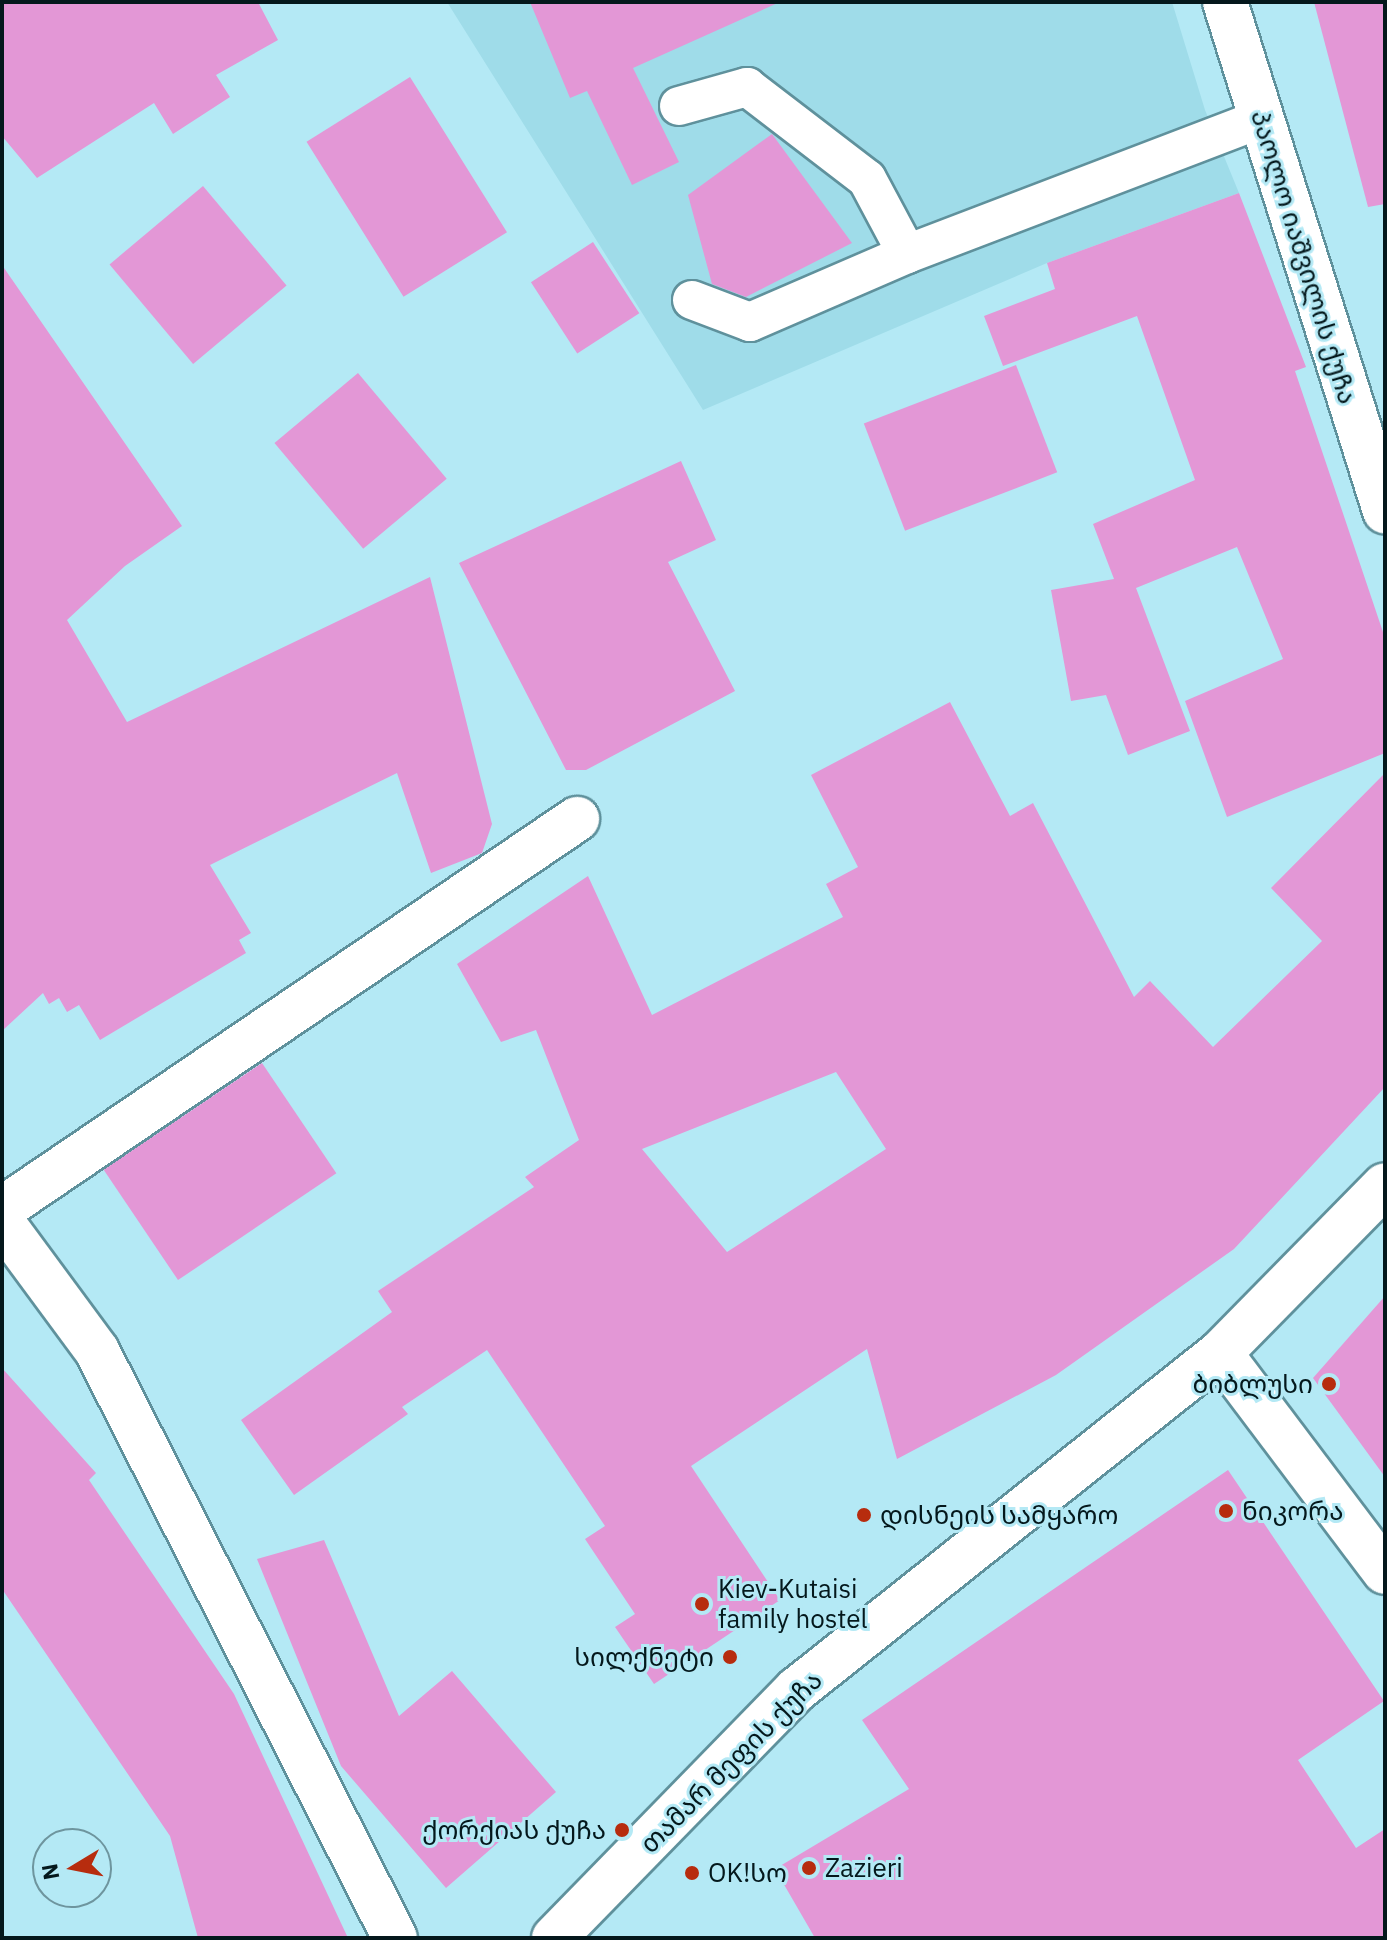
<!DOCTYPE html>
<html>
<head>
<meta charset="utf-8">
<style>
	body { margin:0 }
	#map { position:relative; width:1387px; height:1940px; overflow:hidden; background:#b4e9f5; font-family:"IBM Plex Sans","Noto Sans Georgian",sans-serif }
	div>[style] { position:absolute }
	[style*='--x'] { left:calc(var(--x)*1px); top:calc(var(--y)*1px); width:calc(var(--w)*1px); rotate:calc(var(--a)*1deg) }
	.built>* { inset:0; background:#9fdce9 }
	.building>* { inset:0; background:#e397d6; transform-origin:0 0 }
	.roads { filter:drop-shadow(2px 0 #5f919c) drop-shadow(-2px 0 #5f919c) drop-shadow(0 2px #5f919c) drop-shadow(0 -2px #5f919c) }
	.lane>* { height:38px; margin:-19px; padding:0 19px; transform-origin:19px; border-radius:19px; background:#fff }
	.street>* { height:44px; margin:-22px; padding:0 22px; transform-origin:22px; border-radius:22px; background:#fff }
	.secondary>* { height:44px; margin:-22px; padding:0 22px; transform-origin:22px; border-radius:22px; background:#fff }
	.dots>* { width:22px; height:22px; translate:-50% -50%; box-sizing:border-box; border:4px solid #b4e9f5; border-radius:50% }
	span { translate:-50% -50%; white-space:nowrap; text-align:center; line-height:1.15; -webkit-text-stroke:6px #b4e9f5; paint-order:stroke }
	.street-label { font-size:26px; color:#04181c }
	.poi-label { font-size:26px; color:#04181c }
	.right { translate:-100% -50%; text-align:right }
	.left { translate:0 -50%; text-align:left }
	.frame { position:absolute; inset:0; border:4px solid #04181c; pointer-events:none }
	.north { position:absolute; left:32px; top:1828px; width:80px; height:80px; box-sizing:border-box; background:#b4e9f5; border:2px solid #6e959e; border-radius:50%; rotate:260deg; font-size:22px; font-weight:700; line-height:32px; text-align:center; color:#04181c }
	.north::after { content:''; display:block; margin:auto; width:28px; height:36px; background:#b72c0e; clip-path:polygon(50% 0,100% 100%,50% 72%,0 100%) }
</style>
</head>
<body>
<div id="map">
	<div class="built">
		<i style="clip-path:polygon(447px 2px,1172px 2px,1205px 110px,1239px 193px,1047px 263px,703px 410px)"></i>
	</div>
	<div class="building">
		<i style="clip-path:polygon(2px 2px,258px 2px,278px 40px,216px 75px,230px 97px,173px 134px,154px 103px,37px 178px,2px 136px)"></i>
		<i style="clip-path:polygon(530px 2px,780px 2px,633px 68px,679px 162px,632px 185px,587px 91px,570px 98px)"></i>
		<i style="clip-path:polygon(1314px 2px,1385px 2px,1385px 204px,1368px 207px)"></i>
		<i style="left:410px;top:77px;width:183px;height:122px;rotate:58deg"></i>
		<i style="clip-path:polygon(772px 134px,852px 243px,746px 297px,712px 284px,688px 195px)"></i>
		<i style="left:203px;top:186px;width:130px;height:122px;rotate:50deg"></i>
		<i style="clip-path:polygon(1239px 193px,1306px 367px,1295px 371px,1385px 638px,1385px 753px,1227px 817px,1185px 701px,1283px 659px,1237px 547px,1136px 588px,1190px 731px,1128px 755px,1106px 695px,1071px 701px,1051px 590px,1114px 579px,1093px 524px,1195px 480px,1137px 316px,1003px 366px,984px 316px,1055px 289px,1047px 263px)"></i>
		<i style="left:593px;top:242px;width:85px;height:74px;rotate:57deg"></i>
		<i style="clip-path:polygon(2px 265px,182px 526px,125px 566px,67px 620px,127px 722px,430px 577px,492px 824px,482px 853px,431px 873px,397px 773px,210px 865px,251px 933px,239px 940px,246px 953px,100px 1040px,79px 1005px,67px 1012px,59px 998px,49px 1004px,43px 993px,2px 1031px)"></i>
		<i style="left:1016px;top:365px;width:115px;height:163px;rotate:69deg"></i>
		<i style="left:358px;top:373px;width:138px;height:109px;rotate:50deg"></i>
		<i style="clip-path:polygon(681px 461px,716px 540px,668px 562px,735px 691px,586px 770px,566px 770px,459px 563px)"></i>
		<i style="clip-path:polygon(evenodd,950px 702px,1010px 816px,1033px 803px,1134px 997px,1150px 981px,1213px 1047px,1322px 941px,1271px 888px,1385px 773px,1385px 1087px,1234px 1249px,1056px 1375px,897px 1459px,867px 1349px,691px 1466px,780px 1600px,654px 1684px,615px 1627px,635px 1614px,585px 1539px,605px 1526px,487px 1350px,402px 1407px,408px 1414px,294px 1495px,241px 1420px,392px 1312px,378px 1291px,534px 1187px,525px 1177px,579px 1140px,536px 1030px,501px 1042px,457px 964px,588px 876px,652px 1015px,843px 917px,826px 884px,858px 867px,811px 775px,950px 702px,836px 1072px,886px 1149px,727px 1252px,642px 1149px,836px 1072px)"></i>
		<i style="left:262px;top:1063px;width:133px;height:191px;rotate:56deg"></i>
		<i style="clip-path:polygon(1385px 1296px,1385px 1477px,1313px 1378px)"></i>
		<i style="clip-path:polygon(2px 1368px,96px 1473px,89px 1480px,234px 1694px,348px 1938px,198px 1938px,170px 1836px,2px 1589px)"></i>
		<i style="clip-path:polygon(1228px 1470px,1384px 1701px,1298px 1760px,1356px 1848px,1385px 1829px,1385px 1938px,815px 1938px,775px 1869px,909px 1789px,862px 1720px)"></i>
		<i style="clip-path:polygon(324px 1540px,399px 1716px,452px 1671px,556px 1792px,446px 1888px,341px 1766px,257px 1559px)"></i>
	</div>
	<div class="roads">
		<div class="lane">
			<i style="--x:679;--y:106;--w:71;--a:-15.6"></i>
			<i style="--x:747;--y:87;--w:151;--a:37.5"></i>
			<i style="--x:867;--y:179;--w:85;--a:61.9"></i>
			<i style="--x:907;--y:254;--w:379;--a:-20.9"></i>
			<i style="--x:692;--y:300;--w:62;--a:20.8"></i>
			<i style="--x:750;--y:322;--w:171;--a:-23.4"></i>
		</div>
		<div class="street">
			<i style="--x:1225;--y:2;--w:534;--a:72.55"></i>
			<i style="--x:2;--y:1209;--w:695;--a:-34.15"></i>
			<i style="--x:2;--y:1222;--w:160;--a:53.6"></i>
			<i style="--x:97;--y:1351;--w:658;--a:63.08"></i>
			<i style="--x:1220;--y:1353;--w:274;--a:53"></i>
		</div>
		<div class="secondary">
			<i style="--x:554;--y:1938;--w:347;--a:-45.7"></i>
			<i style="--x:796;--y:1690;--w:542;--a:-38.48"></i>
			<i style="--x:1220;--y:1353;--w:235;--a:-45.5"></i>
		</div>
	</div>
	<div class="dots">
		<i style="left:1329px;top:1384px;background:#b72c0e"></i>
		<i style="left:1226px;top:1511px;background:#b72c0e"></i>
		<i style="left:864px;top:1515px;background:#b72c0e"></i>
		<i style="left:702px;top:1604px;background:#b72c0e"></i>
		<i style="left:730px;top:1657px;background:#b72c0e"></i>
		<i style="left:622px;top:1830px;background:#b72c0e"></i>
		<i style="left:809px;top:1868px;background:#b72c0e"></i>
		<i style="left:692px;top:1873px;background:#b72c0e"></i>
	</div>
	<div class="street-label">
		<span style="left:1304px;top:257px;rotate:73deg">პაოლო იაშვილის ქუჩა</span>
		<span style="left:731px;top:1762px;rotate:-45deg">თამარ მეფის ქუჩა</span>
	</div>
	<div class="poi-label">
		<span class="right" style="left:1313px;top:1384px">ბიბლუსი</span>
		<span class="left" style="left:1242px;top:1511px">ნიკორა</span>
		<span class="left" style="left:880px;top:1515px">დისნეის სამყარო</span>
		<span class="left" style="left:718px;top:1604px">Kiev-Kutaisi<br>family hostel</span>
		<span class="right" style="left:714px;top:1657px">სილქნეტი</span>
		<span class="right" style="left:606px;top:1830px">ქორქიას ქუჩა</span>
		<span class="left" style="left:825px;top:1868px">Zazieri</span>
		<span class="left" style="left:708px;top:1873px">OK!სო</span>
	</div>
	<div class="frame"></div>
	<div class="north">N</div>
</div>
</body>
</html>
